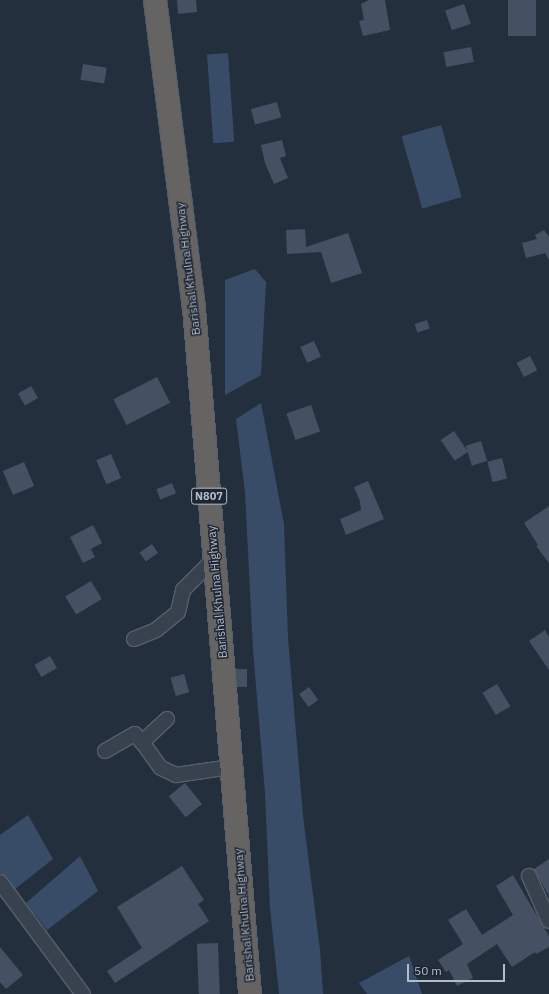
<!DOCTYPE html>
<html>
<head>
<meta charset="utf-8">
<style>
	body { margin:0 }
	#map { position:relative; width:549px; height:994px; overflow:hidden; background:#242f3e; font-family:"IBM Plex Sans",sans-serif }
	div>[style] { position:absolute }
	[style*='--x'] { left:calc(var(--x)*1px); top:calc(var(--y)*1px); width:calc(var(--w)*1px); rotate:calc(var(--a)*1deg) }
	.water>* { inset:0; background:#394c67; transform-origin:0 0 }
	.building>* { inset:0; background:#455162; transform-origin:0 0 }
	.roads { filter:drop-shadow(1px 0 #565f6c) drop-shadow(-1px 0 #565f6c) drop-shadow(0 1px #565f6c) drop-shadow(0 -1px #565f6c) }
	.minor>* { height:14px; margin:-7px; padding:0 7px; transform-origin:7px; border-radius:7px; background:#38414e }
	.trunk>* { height:22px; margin:-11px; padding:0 11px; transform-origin:11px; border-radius:11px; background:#656462 }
	span { translate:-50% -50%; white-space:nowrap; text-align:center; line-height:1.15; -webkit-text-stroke:3px #1d2633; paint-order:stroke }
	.shield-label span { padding:1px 3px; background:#1d2633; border:1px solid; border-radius:3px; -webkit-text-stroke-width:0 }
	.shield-label { font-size:11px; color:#b4bcc9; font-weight:700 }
	.street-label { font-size:12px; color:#b4bcc9 }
	.scale { position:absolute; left:407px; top:964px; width:98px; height:18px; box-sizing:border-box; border:2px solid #b4bcc9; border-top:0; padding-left:5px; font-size:12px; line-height:14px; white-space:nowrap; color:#b4bcc9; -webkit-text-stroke:3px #1d2633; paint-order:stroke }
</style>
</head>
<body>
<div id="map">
	<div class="water">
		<i style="left:228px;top:53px;width:89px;height:21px;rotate:86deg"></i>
		<i style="left:441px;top:125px;width:75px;height:41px;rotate:74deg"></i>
		<i style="clip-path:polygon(255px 269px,266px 282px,261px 375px,225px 395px,225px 280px)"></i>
		<i style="clip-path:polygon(261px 403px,284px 524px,288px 638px,303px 816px,320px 950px,323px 994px,279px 994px,270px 908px,265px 793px,253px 650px,245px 492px,236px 419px)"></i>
		<i style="clip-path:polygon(28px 815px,53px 859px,15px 889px,0 872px,0 835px)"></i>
		<i style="clip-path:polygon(80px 856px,98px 891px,47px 930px,26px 903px)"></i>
		<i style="clip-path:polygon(409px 956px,422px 994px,367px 994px,359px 983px)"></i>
	</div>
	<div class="building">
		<i style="clip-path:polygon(177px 0,196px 0,197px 12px,178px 14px)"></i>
		<i style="clip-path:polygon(369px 0,385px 0,390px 30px,363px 36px,359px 21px,364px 20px,361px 4px)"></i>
		<i style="left:508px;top:0;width:28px;height:36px"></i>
		<i style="left:464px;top:4px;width:21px;height:20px;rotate:71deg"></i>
		<i style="left:471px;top:47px;width:15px;height:28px;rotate:79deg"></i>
		<i style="left:83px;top:64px;width:24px;height:16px;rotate:9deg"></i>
		<i style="left:277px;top:102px;width:16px;height:27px;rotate:75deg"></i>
		<i style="clip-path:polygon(282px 140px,286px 156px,280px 158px,288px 178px,274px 184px,265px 163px,261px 145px)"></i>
		<i style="clip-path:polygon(305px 229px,306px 247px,348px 233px,362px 273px,331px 283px,321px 252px,287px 254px,286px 230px)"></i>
		<i style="clip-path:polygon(544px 230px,549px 237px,549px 260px,545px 253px,526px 258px,522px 243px,537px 239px,535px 235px)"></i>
		<i style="left:427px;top:320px;width:9px;height:13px;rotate:72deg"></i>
		<i style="left:314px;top:341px;width:17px;height:15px;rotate:66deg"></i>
		<i style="left:530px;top:356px;width:16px;height:15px;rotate:63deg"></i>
		<i style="left:157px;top:377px;width:29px;height:49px;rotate:63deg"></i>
		<i style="left:31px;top:386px;width:14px;height:15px;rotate:60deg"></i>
		<i style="left:311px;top:405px;width:28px;height:26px;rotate:71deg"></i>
		<i style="left:454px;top:431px;width:25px;height:16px;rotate:56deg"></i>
		<i style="left:481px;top:441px;width:21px;height:16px;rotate:73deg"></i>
		<i style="left:111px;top:454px;width:26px;height:16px;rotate:67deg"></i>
		<i style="left:502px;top:458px;width:21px;height:15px;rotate:76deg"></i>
		<i style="left:24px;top:462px;width:26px;height:23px;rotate:67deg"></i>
		<i style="clip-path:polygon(368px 481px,384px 519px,346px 535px,340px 519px,361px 510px,360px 501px,354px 487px)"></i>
		<i style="left:172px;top:483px;width:11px;height:17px;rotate:68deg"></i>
		<i style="clip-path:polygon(549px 506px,549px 563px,536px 546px,538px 545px,524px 523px)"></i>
		<i style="clip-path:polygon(93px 525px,102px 543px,91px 549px,95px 557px,83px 563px,70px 537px)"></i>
		<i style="left:152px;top:544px;width:11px;height:15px;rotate:56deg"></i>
		<i style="left:91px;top:581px;width:21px;height:30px;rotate:59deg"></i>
		<i style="clip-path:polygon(545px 630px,549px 637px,549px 670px,529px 641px)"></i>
		<i style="left:50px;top:656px;width:14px;height:18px;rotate:60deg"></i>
		<i style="left:236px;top:669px;width:11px;height:18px"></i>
		<i style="left:184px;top:674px;width:19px;height:14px;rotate:74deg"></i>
		<i style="left:497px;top:684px;width:26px;height:17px;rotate:59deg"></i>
		<i style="left:309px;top:687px;width:16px;height:12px;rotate:55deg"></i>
		<i style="left:185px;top:783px;width:27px;height:21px;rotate:51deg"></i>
		<i style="clip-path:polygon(549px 859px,549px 896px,534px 869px)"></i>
		<i style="clip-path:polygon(182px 866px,204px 900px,198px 904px,209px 921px,115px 983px,107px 971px,142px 948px,117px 907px)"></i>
		<i style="clip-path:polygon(513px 875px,549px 936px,549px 947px,536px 954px,535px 952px,512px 967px,497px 944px,467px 964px,473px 978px,457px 986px,449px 970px,446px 972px,438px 960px,463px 944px,448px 920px,466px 909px,482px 935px,513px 915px,496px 886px)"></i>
		<i style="left:218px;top:943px;width:51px;height:21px;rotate:88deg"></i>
		<i style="clip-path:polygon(0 947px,23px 975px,6px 989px,0 982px)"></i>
	</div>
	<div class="roads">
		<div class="minor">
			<i style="--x:134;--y:639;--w:24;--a:-22"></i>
			<i style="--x:156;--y:630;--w:28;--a:-39"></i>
			<i style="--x:178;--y:612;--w:23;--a:-77"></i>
			<i style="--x:183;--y:590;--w:44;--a:-45"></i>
			<i style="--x:167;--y:719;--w:34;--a:137"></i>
			<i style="--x:142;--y:742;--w:32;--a:54"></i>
			<i style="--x:161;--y:768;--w:17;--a:25"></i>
			<i style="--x:176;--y:775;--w:56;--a:-8.3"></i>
			<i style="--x:105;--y:751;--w:34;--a:-30"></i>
			<i style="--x:135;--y:734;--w:11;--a:49"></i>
			<i style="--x:529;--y:876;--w:49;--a:66"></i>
			<i style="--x:0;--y:882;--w:139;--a:53.5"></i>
		</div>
		<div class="trunk">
			<i style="--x:155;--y:0;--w:310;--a:82.8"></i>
			<i style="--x:194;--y:308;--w:688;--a:85.33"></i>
		</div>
	</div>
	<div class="shield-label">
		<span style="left:209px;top:496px">N807</span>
	</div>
	<div class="street-label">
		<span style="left:188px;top:269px;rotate:-97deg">Barishal Khulna Highway</span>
		<span style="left:217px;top:592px;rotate:-95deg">Barishal Khulna Highway</span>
		<span style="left:244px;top:915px;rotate:-95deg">Barishal Khulna Highway</span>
	</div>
	<div class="scale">50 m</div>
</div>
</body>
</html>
